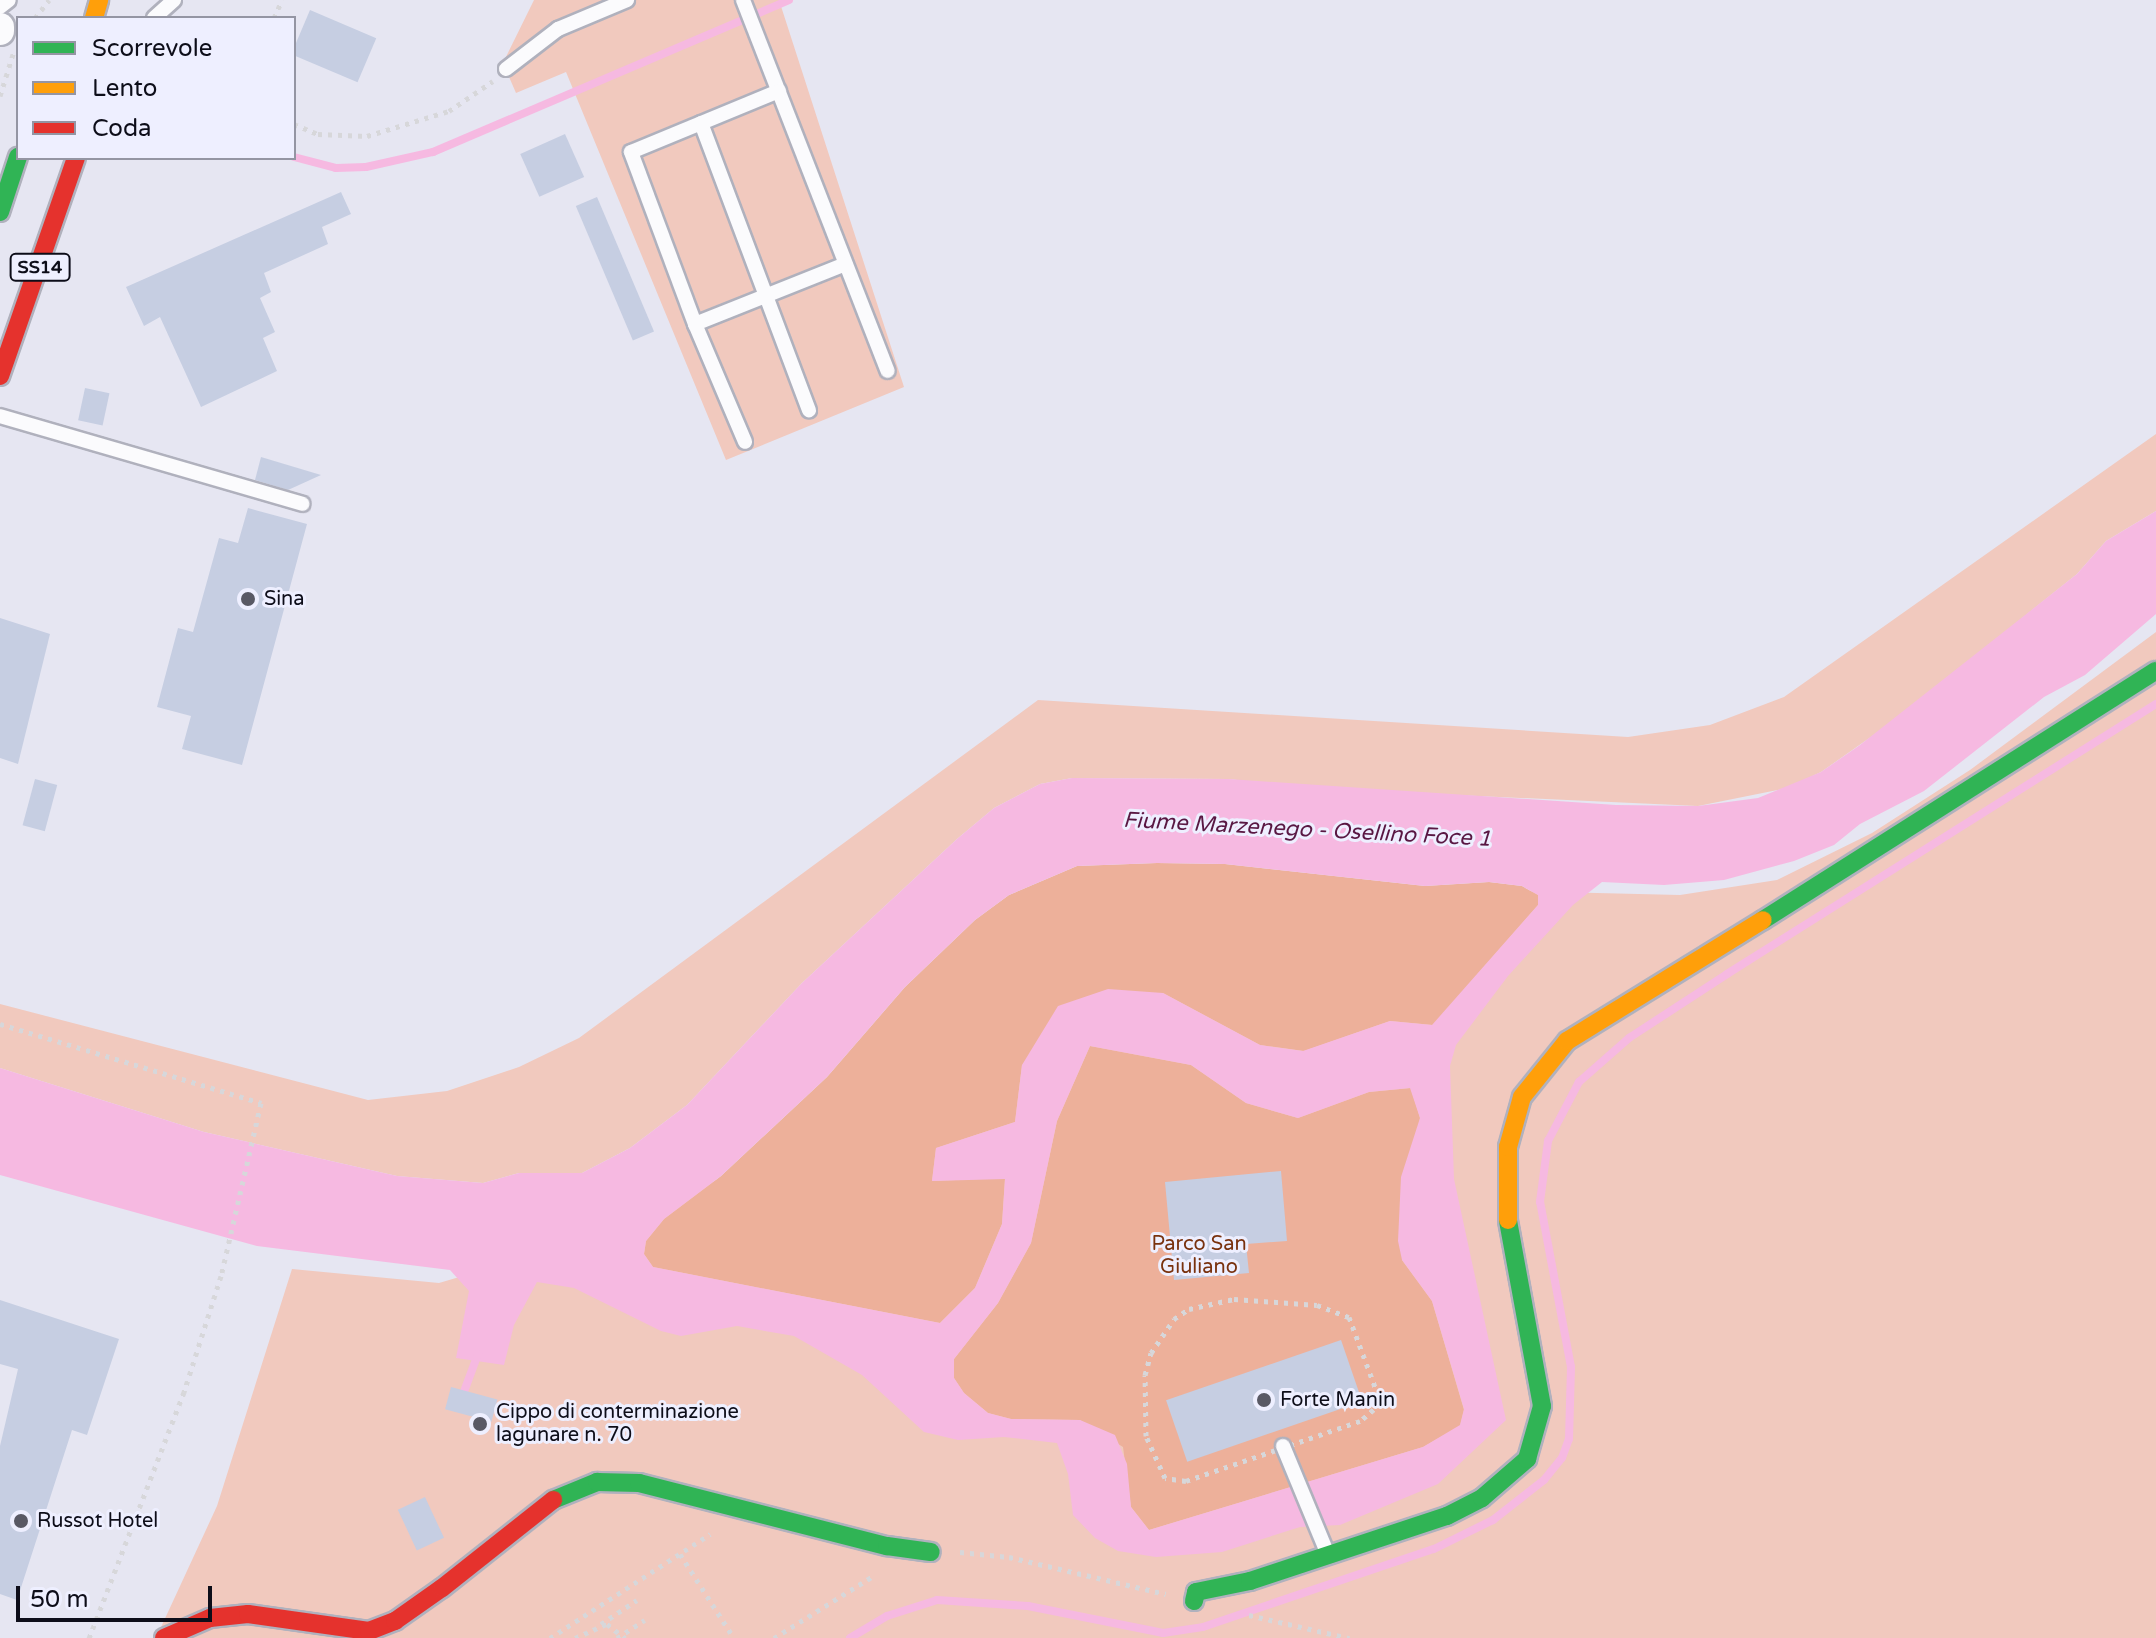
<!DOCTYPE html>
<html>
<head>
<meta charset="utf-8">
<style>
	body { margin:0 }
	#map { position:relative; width:2156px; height:1638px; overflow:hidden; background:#e6e6f2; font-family:"Varela Round",sans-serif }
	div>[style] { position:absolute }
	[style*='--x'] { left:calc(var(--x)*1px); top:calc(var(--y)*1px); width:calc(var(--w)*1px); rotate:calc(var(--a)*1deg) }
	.green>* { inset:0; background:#f1c9be }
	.forest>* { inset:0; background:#edb09a }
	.water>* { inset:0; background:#f6b9e1 }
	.stream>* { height:8px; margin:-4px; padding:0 4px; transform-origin:4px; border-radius:4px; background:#f6b9e1 }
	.building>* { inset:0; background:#c6cee2; transform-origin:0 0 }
	.path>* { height:5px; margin-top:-2.5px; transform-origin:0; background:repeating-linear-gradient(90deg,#d7d7da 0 4px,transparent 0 10px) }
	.roads { filter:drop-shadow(2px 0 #b0b1bd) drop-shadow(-2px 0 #b0b1bd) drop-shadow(0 2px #b0b1bd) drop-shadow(0 -2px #b0b1bd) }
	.lane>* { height:14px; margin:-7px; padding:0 7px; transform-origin:7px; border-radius:7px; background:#fbfbfd }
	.street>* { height:28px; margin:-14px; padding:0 14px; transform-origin:14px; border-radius:14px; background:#fbfbfd }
	.fast>* { height:18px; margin:-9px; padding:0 9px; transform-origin:9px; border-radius:9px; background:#30b455 }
	.slow>* { height:18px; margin:-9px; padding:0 9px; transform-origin:9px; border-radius:9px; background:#ff9f0a }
	.jam>* { height:18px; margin:-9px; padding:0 9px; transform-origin:9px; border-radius:9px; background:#e5322d }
	.dots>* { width:22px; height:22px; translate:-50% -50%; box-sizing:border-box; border:4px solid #eeefff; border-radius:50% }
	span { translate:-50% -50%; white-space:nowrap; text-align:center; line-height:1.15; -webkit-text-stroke:6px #eeefff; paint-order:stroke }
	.shield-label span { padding:2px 6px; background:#eeefff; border:2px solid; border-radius:6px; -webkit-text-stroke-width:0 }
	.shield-label { font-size:18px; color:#0d0d19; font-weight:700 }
	.poi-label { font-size:20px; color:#0d0d19 }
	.left { translate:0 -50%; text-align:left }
	.park-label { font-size:20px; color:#79320f }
	.water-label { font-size:22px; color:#591743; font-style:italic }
	.legend { position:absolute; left:16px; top:16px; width:280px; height:144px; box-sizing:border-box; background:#eeefff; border:2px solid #9495a3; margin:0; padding:10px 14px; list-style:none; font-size:24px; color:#0d0d19 }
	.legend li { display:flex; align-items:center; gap:16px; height:40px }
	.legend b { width:40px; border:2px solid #9495a3 }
	.scale { position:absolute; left:16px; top:1586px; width:196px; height:36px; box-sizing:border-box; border:4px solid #0d0d19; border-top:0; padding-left:10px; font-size:24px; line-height:28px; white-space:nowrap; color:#0d0d19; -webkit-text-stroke:6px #eeefff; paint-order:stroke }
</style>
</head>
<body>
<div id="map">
	<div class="green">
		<i style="clip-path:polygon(534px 0,779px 0,904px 387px,726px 460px,566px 72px,516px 93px,503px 63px)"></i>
		<i style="clip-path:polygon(2156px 434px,2156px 511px,2106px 541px,2077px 574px,1895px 720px,1821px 772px,1787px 788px,1698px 806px,1304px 788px,1229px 779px,1072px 778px,1040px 784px,994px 808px,957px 839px,802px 983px,687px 1105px,630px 1148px,582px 1173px,519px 1173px,483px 1183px,397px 1176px,204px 1132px,0 1068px,0 1004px,368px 1100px,447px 1091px,519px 1067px,579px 1038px,1038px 700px,1628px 737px,1710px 725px,1784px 697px)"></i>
		<i style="clip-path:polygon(2156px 632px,2156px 1638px,156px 1638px,217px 1506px,292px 1269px,439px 1283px,612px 1232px,1309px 886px,1680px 895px,1777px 880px,1872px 833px,1970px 770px)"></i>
	</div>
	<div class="forest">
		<i style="clip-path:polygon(1157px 863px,1225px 864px,1425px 886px,1489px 882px,1522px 886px,1538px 895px,1538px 905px,1433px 1025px,1390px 1021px,1304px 1051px,1260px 1045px,1163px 993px,1022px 1065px,1015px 1122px,936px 1148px,932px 1181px,1005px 1178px,1002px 1224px,975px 1288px,940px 1323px,653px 1267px,644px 1254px,646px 1241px,664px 1219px,721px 1176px,827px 1077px,905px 987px,975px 920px,1009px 895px,1077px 866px)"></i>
		<i style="clip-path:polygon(1090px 1046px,1191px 1065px,1246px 1103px,1298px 1118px,1369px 1092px,1411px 1088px,1420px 1118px,1402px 1260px,1432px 1301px,1464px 1410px,1460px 1426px,1423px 1447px,1149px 1530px,1131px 1507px,1123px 1447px,1080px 1420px,1011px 1419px,988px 1413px,964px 1393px,954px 1378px,954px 1359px,998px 1303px,1031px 1243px,1057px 1121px)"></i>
	</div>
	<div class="water">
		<i style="clip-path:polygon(evenodd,2156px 511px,2156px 614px,2085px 675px,2044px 697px,1924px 791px,1860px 824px,1834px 845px,1794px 861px,1724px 880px,1664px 885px,1602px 882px,1573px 905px,1508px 976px,1456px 1045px,1450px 1066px,1454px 1179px,1506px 1420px,1438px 1484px,1340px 1525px,1300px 1527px,1222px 1552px,1156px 1557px,1118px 1551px,1095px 1538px,1073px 1515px,1068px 1474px,1057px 1443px,1004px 1437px,958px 1440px,924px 1432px,862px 1375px,794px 1336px,737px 1326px,681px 1336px,661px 1331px,574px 1288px,537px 1282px,514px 1325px,504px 1365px,456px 1358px,469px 1291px,450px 1270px,257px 1246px,0 1175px,0 1068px,204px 1132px,397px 1176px,483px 1183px,519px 1173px,582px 1173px,630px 1148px,687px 1105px,802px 983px,957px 839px,994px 808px,1040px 784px,1072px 778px,1229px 779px,1616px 805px,1698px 806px,1758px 798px,1821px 772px,1860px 745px,2077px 574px,2106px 541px,2156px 511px,1157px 863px,1225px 864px,1425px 886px,1489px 882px,1522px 886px,1538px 895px,1538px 905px,1432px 1025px,1390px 1021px,1303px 1051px,1260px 1045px,1163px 993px,1108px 989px,1058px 1006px,1022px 1065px,1015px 1122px,936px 1148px,932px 1181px,1005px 1179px,1002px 1224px,975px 1288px,940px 1323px,653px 1267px,644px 1254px,646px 1241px,664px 1219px,721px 1176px,827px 1077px,905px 987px,975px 920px,1009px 895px,1077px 866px,1157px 863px,2156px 511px,1090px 1046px,1191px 1065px,1246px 1103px,1298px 1118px,1369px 1092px,1410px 1088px,1420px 1118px,1401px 1177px,1398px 1241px,1402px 1260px,1432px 1301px,1464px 1409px,1460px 1425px,1423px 1447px,1149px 1530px,1131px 1507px,1127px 1464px,1115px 1435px,1080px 1420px,1011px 1419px,988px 1413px,964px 1393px,954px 1378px,954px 1359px,998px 1303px,1031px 1243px,1057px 1121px,1090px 1046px)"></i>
	</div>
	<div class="stream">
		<i style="--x:294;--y:157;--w:43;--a:14.7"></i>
		<i style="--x:336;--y:168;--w:30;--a:-2"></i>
		<i style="--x:366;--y:167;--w:69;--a:-12.6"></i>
		<i style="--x:433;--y:152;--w:387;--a:-23.1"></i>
		<i style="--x:462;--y:1397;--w:46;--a:-69.6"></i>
		<i style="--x:850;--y:1638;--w:43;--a:-30.7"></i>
		<i style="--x:887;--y:1616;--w:52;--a:-17.7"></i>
		<i style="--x:937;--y:1600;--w:91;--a:3.8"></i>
		<i style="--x:1028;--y:1606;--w:138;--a:11.3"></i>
		<i style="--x:1163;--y:1633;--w:40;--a:-8.5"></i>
		<i style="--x:1203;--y:1627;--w:244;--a:-18.7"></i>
		<i style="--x:1434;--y:1549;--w:66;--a:-26.2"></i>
		<i style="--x:1493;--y:1520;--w:65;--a:-38.1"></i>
		<i style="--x:1544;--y:1480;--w:28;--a:-51"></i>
		<i style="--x:1562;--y:1458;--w:20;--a:-70"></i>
		<i style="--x:1569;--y:1439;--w:72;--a:-88.4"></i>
		<i style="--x:1571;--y:1367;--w:168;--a:-100.6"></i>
		<i style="--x:1540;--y:1202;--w:62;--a:-82.5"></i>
		<i style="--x:1548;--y:1141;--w:67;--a:-62.3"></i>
		<i style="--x:1579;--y:1082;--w:67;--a:-41.3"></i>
		<i style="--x:1629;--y:1038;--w:117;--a:-33.1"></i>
		<i style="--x:1727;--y:974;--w:507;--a:-32.19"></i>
	</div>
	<div class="building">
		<i style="left:310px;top:10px;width:72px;height:48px;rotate:23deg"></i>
		<i style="left:565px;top:134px;width:47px;height:49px;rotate:66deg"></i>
		<i style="clip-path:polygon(341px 192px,351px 214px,322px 227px,328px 244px,264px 273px,271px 292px,260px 298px,275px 332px,263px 338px,277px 371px,201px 407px,160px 317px,144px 326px,126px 287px)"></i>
		<i style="left:597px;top:197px;width:146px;height:23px;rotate:67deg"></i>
		<i style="left:85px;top:388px;width:25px;height:33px;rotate:12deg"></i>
		<i style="clip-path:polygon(261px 457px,321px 475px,288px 490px,255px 480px)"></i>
		<i style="clip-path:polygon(248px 508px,307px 524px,242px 765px,182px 749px,191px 716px,157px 707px,178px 628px,193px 632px,219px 538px,238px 543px)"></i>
		<i style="clip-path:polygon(0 618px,50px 634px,18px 764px,0 758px)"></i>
		<i style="left:35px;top:779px;width:23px;height:48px;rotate:15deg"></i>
		<i style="clip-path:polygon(1281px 1171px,1287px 1241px,1246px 1244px,1249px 1273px,1174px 1280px,1165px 1182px)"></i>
		<i style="clip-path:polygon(0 1300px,119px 1339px,87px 1435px,72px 1430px,17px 1600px,0 1594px,0 1446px,18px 1369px,0 1364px)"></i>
		<i style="left:1341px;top:1340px;width:65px;height:185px;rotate:71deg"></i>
		<i style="left:451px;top:1387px;width:48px;height:23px;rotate:15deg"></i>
		<i style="left:425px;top:1497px;width:45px;height:30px;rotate:65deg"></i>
	</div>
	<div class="path">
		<i style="--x:35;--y:18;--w:23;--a:-52"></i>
		<i style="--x:274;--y:18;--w:20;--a:-66"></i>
		<i style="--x:0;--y:96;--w:47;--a:-72.7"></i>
		<i style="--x:294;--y:124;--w:26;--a:23"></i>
		<i style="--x:318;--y:134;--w:49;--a:2.3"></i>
		<i style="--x:367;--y:136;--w:86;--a:-17"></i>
		<i style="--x:449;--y:111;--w:53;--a:-34.3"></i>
		<i style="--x:0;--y:1024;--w:273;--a:16.8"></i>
		<i style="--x:261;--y:1103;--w:178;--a:103"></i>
		<i style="--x:221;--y:1276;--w:122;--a:107.7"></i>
		<i style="--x:184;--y:1392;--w:264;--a:111.1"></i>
		<i style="--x:1234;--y:1299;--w:83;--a:4.1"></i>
		<i style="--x:1317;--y:1305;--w:34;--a:21"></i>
		<i style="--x:1349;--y:1317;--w:92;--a:69.6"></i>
		<i style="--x:1381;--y:1403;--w:28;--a:139"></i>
		<i style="--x:1360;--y:1421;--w:184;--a:161"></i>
		<i style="--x:1186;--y:1481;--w:21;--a:-172"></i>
		<i style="--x:1165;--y:1478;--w:46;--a:-114.3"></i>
		<i style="--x:1146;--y:1436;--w:61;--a:-90.9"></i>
		<i style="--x:1145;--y:1375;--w:23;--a:-75"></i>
		<i style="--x:1151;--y:1353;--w:41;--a:-55.9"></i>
		<i style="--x:1174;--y:1319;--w:18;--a:-34"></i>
		<i style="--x:1189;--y:1309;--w:46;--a:-12.5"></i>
		<i style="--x:960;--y:1552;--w:49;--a:5.8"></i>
		<i style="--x:1009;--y:1557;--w:161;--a:13.3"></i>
		<i style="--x:680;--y:1554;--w:100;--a:57.3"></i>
		<i style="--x:1249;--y:1615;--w:103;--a:13"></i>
		<i style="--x:601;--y:1624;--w:43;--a:-33.7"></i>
		<i style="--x:550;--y:1638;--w:191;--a:-33"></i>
		<i style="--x:575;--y:1638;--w:35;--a:-24"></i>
		<i style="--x:607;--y:1624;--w:23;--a:38"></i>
		<i style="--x:617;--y:1638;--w:33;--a:-33"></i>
		<i style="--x:774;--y:1638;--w:119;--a:-32"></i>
	</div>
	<div class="roads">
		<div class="lane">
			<i style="--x:743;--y:0;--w:398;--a:68.7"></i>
			<i style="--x:0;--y:7;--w:11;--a:-38"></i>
			<i style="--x:154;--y:18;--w:27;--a:-42"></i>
			<i style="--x:506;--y:69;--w:66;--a:-37.6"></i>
			<i style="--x:558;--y:29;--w:75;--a:-22.8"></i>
			<i style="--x:779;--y:91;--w:160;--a:157.6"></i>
			<i style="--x:631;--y:152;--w:184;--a:69.6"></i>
			<i style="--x:695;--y:324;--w:162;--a:-21.7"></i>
			<i style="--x:701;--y:123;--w:307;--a:69.4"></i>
			<i style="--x:695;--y:324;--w:128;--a:67"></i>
			<i style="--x:0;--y:416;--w:315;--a:16.2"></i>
			<i style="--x:1283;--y:1446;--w:115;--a:67.5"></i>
		</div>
		<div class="street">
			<i style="--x:0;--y:27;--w:4;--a:90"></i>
		</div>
		<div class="fast">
			<i style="--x:0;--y:212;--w:58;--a:-71.9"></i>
			<i style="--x:1763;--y:920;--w:465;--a:-32.4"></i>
			<i style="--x:553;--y:1500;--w:48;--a:-22.2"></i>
			<i style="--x:597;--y:1482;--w:42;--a:1.4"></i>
			<i style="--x:639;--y:1483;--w:256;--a:14.3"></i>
			<i style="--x:887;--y:1546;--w:44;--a:7.8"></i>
			<i style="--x:1194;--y:1601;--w:9;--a:-77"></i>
			<i style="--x:1196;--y:1592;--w:55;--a:-11.5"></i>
			<i style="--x:1250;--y:1581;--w:207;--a:-18.3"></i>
			<i style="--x:1447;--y:1516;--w:39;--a:-27"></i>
			<i style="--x:1482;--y:1498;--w:60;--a:-40.9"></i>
			<i style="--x:1527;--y:1459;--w:55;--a:-74.2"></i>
			<i style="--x:1542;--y:1406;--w:189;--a:-100.4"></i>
		</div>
		<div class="slow">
			<i style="--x:94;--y:18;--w:19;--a:-74"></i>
			<i style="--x:1508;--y:1220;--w:73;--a:-90"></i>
			<i style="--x:1508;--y:1147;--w:52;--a:-74.4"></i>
			<i style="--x:1522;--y:1097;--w:72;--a:-51.2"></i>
			<i style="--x:1567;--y:1041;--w:230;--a:-31.7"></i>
		</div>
		<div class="jam">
			<i style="--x:0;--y:376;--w:231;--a:-70.8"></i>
			<i style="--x:164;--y:1638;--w:50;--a:-23.5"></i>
			<i style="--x:210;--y:1618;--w:38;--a:-6"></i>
			<i style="--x:248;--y:1614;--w:122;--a:8"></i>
			<i style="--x:369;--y:1631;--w:28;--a:-21"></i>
			<i style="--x:395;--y:1621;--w:57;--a:-35.1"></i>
			<i style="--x:442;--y:1588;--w:142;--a:-38.4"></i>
		</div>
	</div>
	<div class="dots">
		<i style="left:248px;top:599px;background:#595965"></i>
		<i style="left:1264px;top:1400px;background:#595965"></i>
		<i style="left:480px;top:1424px;background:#595965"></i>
		<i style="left:21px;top:1521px;background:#595965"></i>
	</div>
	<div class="shield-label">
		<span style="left:40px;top:267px">SS14</span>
	</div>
	<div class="poi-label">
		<span class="left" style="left:264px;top:599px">Sina</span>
		<span class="left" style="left:1280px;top:1400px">Forte Manin</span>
		<span class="left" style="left:496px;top:1424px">Cippo di conterminazione<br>lagunare n. 70</span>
		<span class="left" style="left:37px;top:1521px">Russot Hotel</span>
	</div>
	<div class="park-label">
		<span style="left:1199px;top:1256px">Parco San<br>Giuliano</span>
	</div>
	<div class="water-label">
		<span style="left:1307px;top:830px;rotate:3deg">Fiume Marzenego - Osellino Foce 1</span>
	</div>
	<ul class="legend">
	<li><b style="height:10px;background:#30b455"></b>Scorrevole</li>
	<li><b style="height:10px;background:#ff9f0a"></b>Lento</li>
	<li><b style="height:10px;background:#e5322d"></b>Coda</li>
	</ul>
	<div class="scale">50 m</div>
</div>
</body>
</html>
